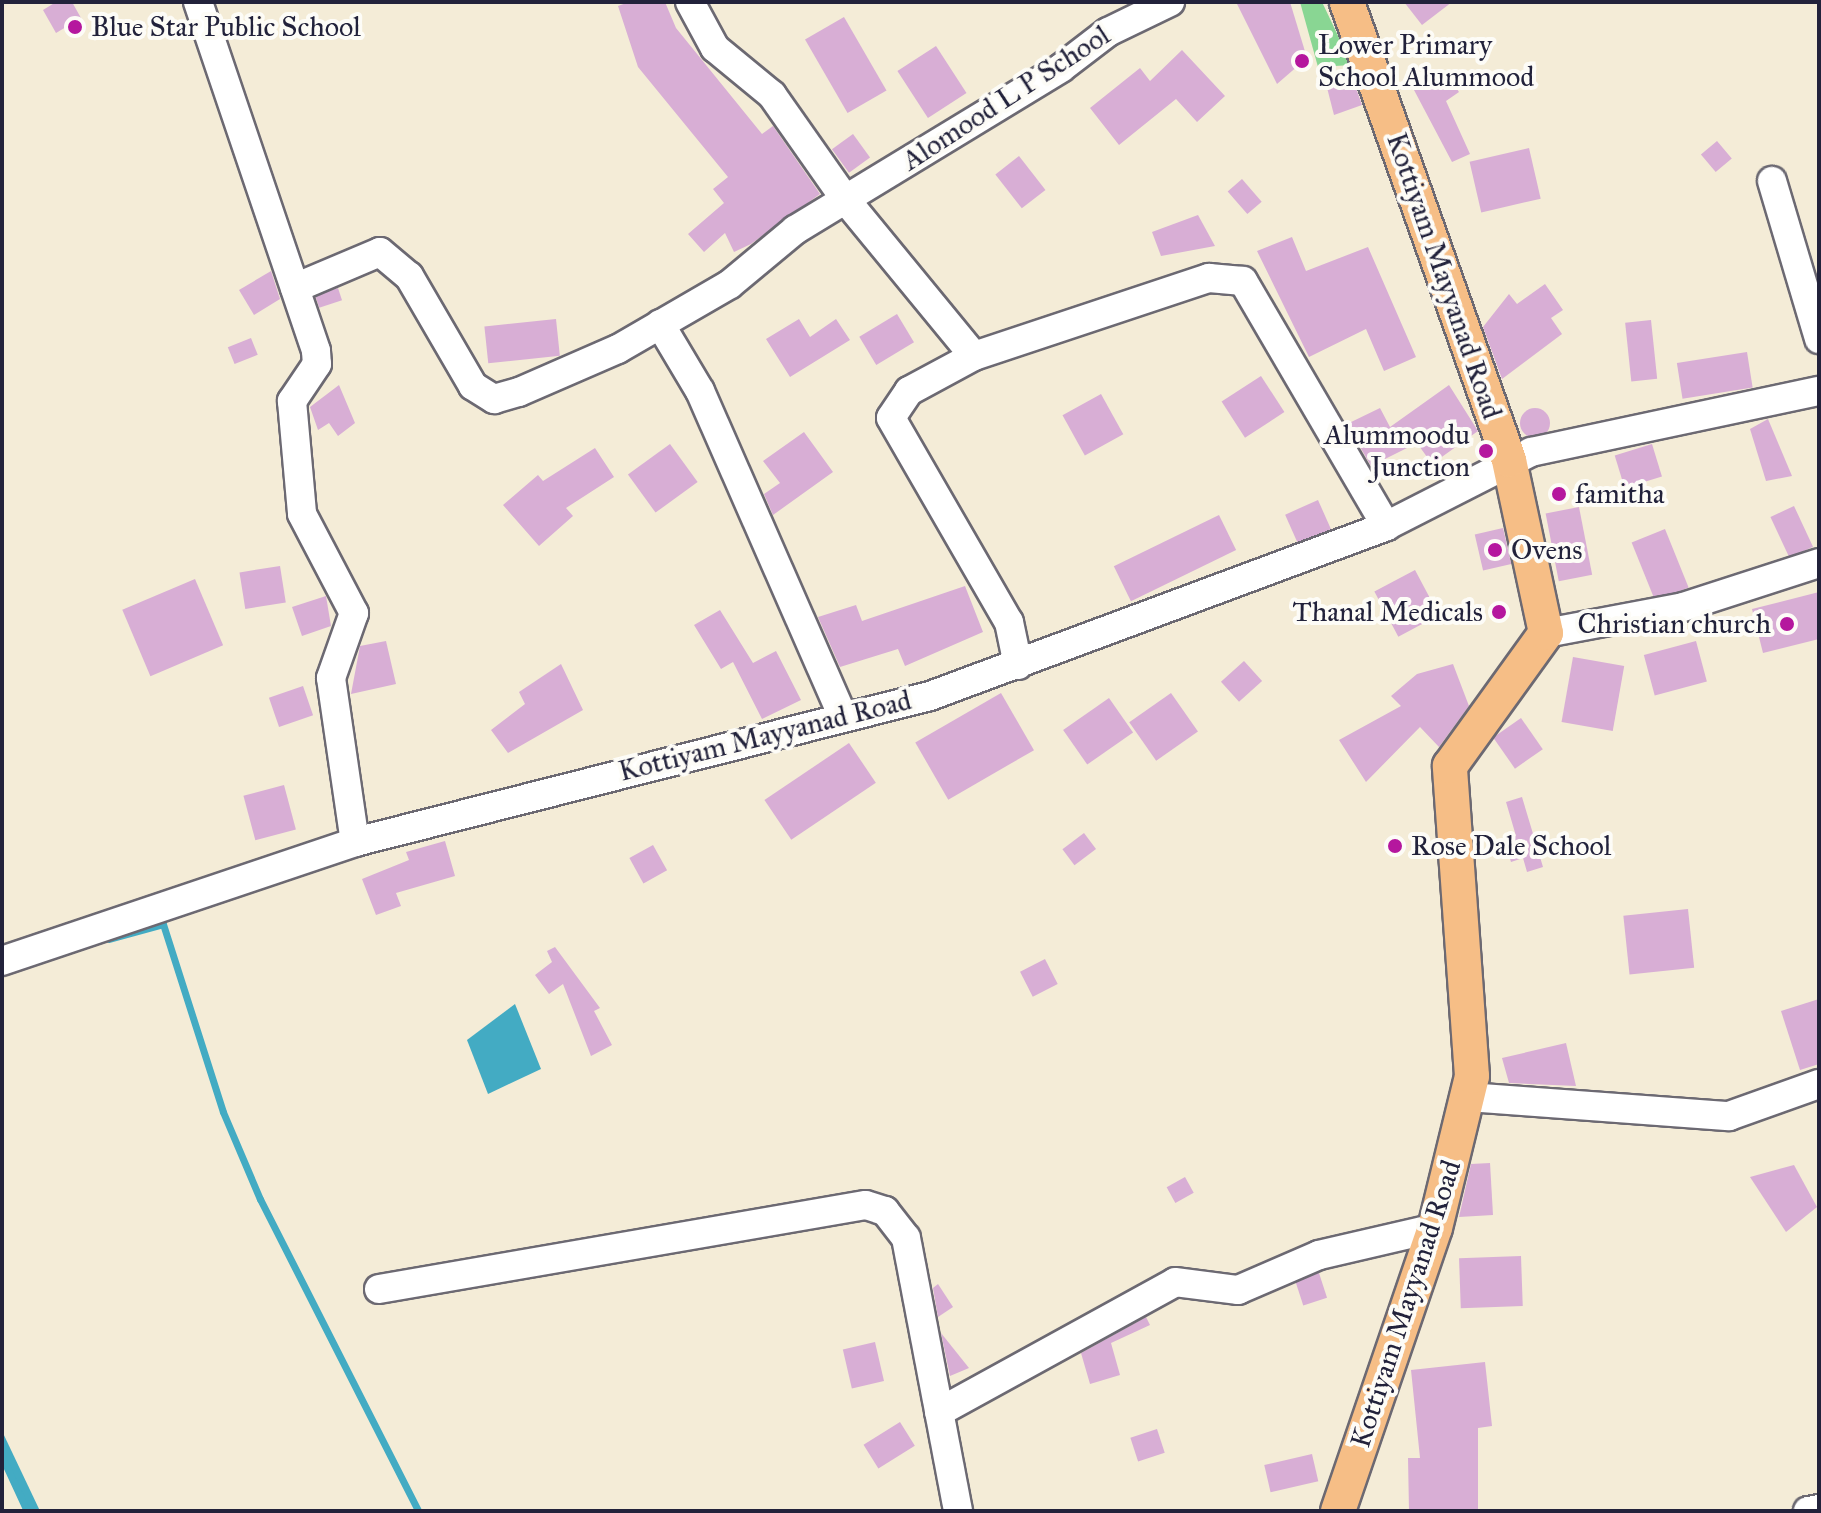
<!DOCTYPE html>
<html>
<head>
<meta charset="utf-8">
<style>
	body { margin:0 }
	#map { position:relative; width:1821px; height:1513px; overflow:hidden; background:#f4ecd7; font-family:"IM FELL Great Primer",serif }
	div>[style] { position:absolute }
	[style*='--x'] { left:calc(var(--x)*1px); top:calc(var(--y)*1px); width:calc(var(--w)*1px); rotate:calc(var(--a)*1deg) }
	.green>* { inset:0; background:#89d693 }
	.water>* { inset:0; background:#43abc3 }
	.stream>* { height:7px; margin:-3.5px; padding:0 3.5px; transform-origin:3.5px; border-radius:3.5px; background:#43abc3 }
	.building>* { inset:0; background:#d8aed5; transform-origin:0 0 }
	.round { border-radius:50% }
	.roads { filter:drop-shadow(2px 0 #6c6972) drop-shadow(-2px 0 #6c6972) drop-shadow(0 2px #6c6972) drop-shadow(0 -2px #6c6972) }
	.minor>* { height:28px; margin:-14px; padding:0 14px; transform-origin:14px; border-radius:14px; background:#fff }
	.major>* { height:34px; margin:-17px; padding:0 17px; transform-origin:17px; border-radius:17px; background:#f6be86 }
	.dots>* { width:22px; height:22px; translate:-50% -50%; box-sizing:border-box; border:4px solid #fdfcf7; border-radius:50% }
	span { translate:-50% -50%; white-space:nowrap; text-align:center; line-height:1.15; -webkit-text-stroke:8px #fdfcf7; paint-order:stroke }
	.poi-label { font-size:28px; color:#22223b }
	.left { translate:0 -50%; text-align:left }
	.right { translate:-100% -50%; text-align:right }
	.street-label { font-size:28px; color:#22223b }
	.frame { position:absolute; inset:0; border:4px solid #22223b; pointer-events:none }
</style>
</head>
<body>
<div id="map">
	<div class="green">
		<i style="clip-path:polygon(1300px 2px,1322px 2px,1352px 65px,1318px 67px)"></i>
	</div>
	<div class="water">
		<i style="clip-path:polygon(515px 1004px,541px 1069px,488px 1094px,467px 1040px)"></i>
		<i style="clip-path:polygon(2px 1431px,40px 1511px,28px 1511px,2px 1455px)"></i>
	</div>
	<div class="stream">
		<i style="--x:109;--y:939;--w:56;--a:-15.5"></i>
		<i style="--x:163;--y:924;--w:197;--a:72.3"></i>
		<i style="--x:223;--y:1112;--w:95;--a:67"></i>
		<i style="--x:260;--y:1199;--w:350;--a:63.1"></i>
		<i style="--x:2;--y:1457;--w:60;--a:65.2"></i>
	</div>
	<div class="building">
		<i style="clip-path:polygon(56px 2px,72px 2px,81px 18px,56px 33px,43px 10px)"></i>
		<i style="clip-path:polygon(629px 2px,665px 2px,676px 28px,762px 134px,773px 126px,820px 194px,751px 244px,734px 252px,725px 233px,704px 252px,688px 234px,724px 203px,713px 189px,728px 177px,638px 67px,618px 6px)"></i>
		<i style="clip-path:polygon(1236px 2px,1290px 2px,1307px 58px,1277px 84px)"></i>
		<i style="clip-path:polygon(1404px 2px,1452px 2px,1422px 25px)"></i>
		<i style="left:844px;top:17px;width:85px;height:45px;rotate:60deg"></i>
		<i style="left:936px;top:46px;width:56px;height:46px;rotate:57deg"></i>
		<i style="clip-path:polygon(1182px 50px,1225px 96px,1197px 122px,1176px 99px,1119px 145px,1090px 108px,1140px 68px,1150px 81px)"></i>
		<i style="clip-path:polygon(1350px 71px,1362px 105px,1334px 115px,1324px 76px)"></i>
		<i style="clip-path:polygon(1445px 71px,1459px 92px,1446px 101px,1470px 154px,1452px 162px,1414px 90px)"></i>
		<i style="left:853px;top:134px;width:29px;height:26px;rotate:54deg"></i>
		<i style="left:1717px;top:141px;width:23px;height:21px;rotate:50deg"></i>
		<i style="left:1529px;top:148px;width:52px;height:61px;rotate:77deg"></i>
		<i style="left:1019px;top:156px;width:43px;height:30px;rotate:52deg"></i>
		<i style="left:1242px;top:179px;width:30px;height:19px;rotate:49deg"></i>
		<i style="clip-path:polygon(1198px 215px,1215px 246px,1161px 256px,1152px 232px)"></i>
		<i style="clip-path:polygon(1292px 237px,1306px 271px,1368px 247px,1416px 357px,1384px 371px,1366px 329px,1309px 357px,1257px 251px)"></i>
		<i style="clip-path:polygon(271px 271px,280px 299px,254px 315px,239px 290px)"></i>
		<i style="clip-path:polygon(1545px 284px,1563px 310px,1551px 318px,1562px 334px,1502px 379px,1483px 327px,1509px 294px,1517px 304px)"></i>
		<i style="left:338px;top:288px;width:13px;height:24px;rotate:72deg"></i>
		<i style="left:897px;top:314px;width:33px;height:44px;rotate:59deg"></i>
		<i style="left:556px;top:319px;width:37px;height:72px;rotate:84deg"></i>
		<i style="clip-path:polygon(799px 319px,810px 337px,836px 319px,850px 340px,790px 377px,766px 339px)"></i>
		<i style="left:1651px;top:320px;width:59px;height:26px;rotate:84deg"></i>
		<i style="left:251px;top:338px;width:18px;height:25px;rotate:68deg"></i>
		<i style="left:1747px;top:352px;width:36px;height:71px;rotate:81deg"></i>
		<i style="left:1261px;top:376px;width:43px;height:47px;rotate:57deg"></i>
		<i style="clip-path:polygon(339px 385px,355px 423px,338px 436px,329px 423px,318px 430px,310px 407px)"></i>
		<i style="clip-path:polygon(1449px 385px,1478px 431px,1432px 464px,1417px 443px,1371px 466px,1347px 424px,1380px 408px,1390px 427px)"></i>
		<i style="left:1101px;top:394px;width:46px;height:44px;rotate:61deg"></i>
		<i class="round" style="left:1520px;top:408px;width:30px;height:30px"></i>
		<i style="clip-path:polygon(1768px 419px,1792px 476px,1766px 481px,1750px 429px)"></i>
		<i style="clip-path:polygon(804px 432px,833px 472px,773px 515px,764px 494px,780px 483px,763px 461px)"></i>
		<i style="left:670px;top:444px;width:47px;height:52px;rotate:54deg"></i>
		<i style="left:1652px;top:444px;width:34px;height:39px;rotate:73deg"></i>
		<i style="clip-path:polygon(595px 448px,614px 477px,566px 508px,573px 516px,539px 546px,503px 505px,538px 475px,543px 481px)"></i>
		<i style="left:1318px;top:500px;width:32px;height:36px;rotate:66deg"></i>
		<i style="left:1794px;top:506px;width:45px;height:26px;rotate:65deg"></i>
		<i style="left:1579px;top:507px;width:69px;height:34px;rotate:79deg"></i>
		<i style="left:1219px;top:515px;width:39px;height:117px;rotate:64deg"></i>
		<i style="left:1503px;top:528px;width:37px;height:29px;rotate:77deg"></i>
		<i style="left:1665px;top:529px;width:63px;height:36px;rotate:68deg"></i>
		<i style="left:280px;top:566px;width:37px;height:41px;rotate:81deg"></i>
		<i style="left:1415px;top:570px;width:51px;height:46px;rotate:62deg"></i>
		<i style="left:195px;top:579px;width:72px;height:79px;rotate:67deg"></i>
		<i style="clip-path:polygon(965px 586px,983px 632px,905px 666px,898px 649px,840px 667px,818px 617px,856px 605px,862px 621px)"></i>
		<i style="clip-path:polygon(1819px 592px,1819px 639px,1763px 653px,1752px 609px)"></i>
		<i style="clip-path:polygon(326px 596px,331px 626px,302px 636px,292px 607px)"></i>
		<i style="clip-path:polygon(720px 610px,753px 663px,776px 651px,801px 700px,762px 719px,733px 662px,721px 669px,694px 625px)"></i>
		<i style="clip-path:polygon(386px 641px,396px 684px,351px 694px,360px 646px)"></i>
		<i style="left:1696px;top:641px;width:42px;height:54px;rotate:75deg"></i>
		<i style="left:1573px;top:657px;width:52px;height:66px;rotate:10deg"></i>
		<i style="left:1244px;top:661px;width:27px;height:31px;rotate:48deg"></i>
		<i style="clip-path:polygon(561px 664px,583px 710px,508px 753px,491px 730px,525px 704px,519px 692px)"></i>
		<i style="clip-path:polygon(1453px 664px,1469px 706px,1439px 747px,1420px 727px,1366px 782px,1339px 740px,1401px 706px,1391px 696px,1417px 674px)"></i>
		<i style="left:303px;top:686px;width:31px;height:36px;rotate:71deg"></i>
		<i style="left:1001px;top:693px;width:66px;height:99px;rotate:60deg"></i>
		<i style="left:1171px;top:693px;width:47px;height:51px;rotate:55deg"></i>
		<i style="left:1109px;top:698px;width:42px;height:56px;rotate:55deg"></i>
		<i style="left:1521px;top:718px;width:38px;height:34px;rotate:55deg"></i>
		<i style="left:849px;top:743px;width:48px;height:102px;rotate:56deg"></i>
		<i style="left:284px;top:785px;width:46px;height:42px;rotate:75deg"></i>
		<i style="clip-path:polygon(1522px 797px,1543px 867px,1527px 872px,1523px 858px,1511px 862px,1504px 839px,1516px 836px,1506px 802px)"></i>
		<i style="left:1084px;top:833px;width:20px;height:27px;rotate:53deg"></i>
		<i style="clip-path:polygon(445px 841px,455px 876px,396px 893px,401px 906px,376px 915px,362px 879px,409px 860px,406px 852px)"></i>
		<i style="left:653px;top:845px;width:29px;height:27px;rotate:61deg"></i>
		<i style="left:1688px;top:909px;width:59px;height:65px;rotate:84deg"></i>
		<i style="clip-path:polygon(555px 947px,600px 1008px,594px 1011px,612px 1045px,591px 1056px,563px 984px,549px 994px,535px 975px,552px 962px,547px 951px)"></i>
		<i style="left:1045px;top:959px;width:28px;height:28px;rotate:63deg"></i>
		<i style="clip-path:polygon(1819px 999px,1819px 1064px,1800px 1070px,1781px 1011px)"></i>
		<i style="clip-path:polygon(1566px 1043px,1576px 1086px,1509px 1083px,1502px 1058px)"></i>
		<i style="clip-path:polygon(1490px 1163px,1493px 1215px,1459px 1217px,1471px 1164px)"></i>
		<i style="clip-path:polygon(1794px 1165px,1817px 1207px,1786px 1232px,1750px 1177px)"></i>
		<i style="left:1185px;top:1177px;width:18px;height:21px;rotate:61deg"></i>
		<i style="left:1521px;top:1256px;width:50px;height:62px;rotate:88deg"></i>
		<i style="left:1319px;top:1273px;width:26px;height:25px;rotate:72deg"></i>
		<i style="clip-path:polygon(938px 1284px,953px 1307px,938px 1317px,933px 1288px)"></i>
		<i style="clip-path:polygon(1146px 1317px,1150px 1325px,1111px 1343px,1120px 1375px,1090px 1384px,1081px 1353px)"></i>
		<i style="clip-path:polygon(941px 1333px,969px 1368px,950px 1376px)"></i>
		<i style="left:875px;top:1342px;width:40px;height:33px;rotate:77deg"></i>
		<i style="clip-path:polygon(1485px 1362px,1492px 1426px,1478px 1428px,1478px 1511px,1409px 1511px,1408px 1458px,1420px 1458px,1411px 1370px)"></i>
		<i style="left:900px;top:1422px;width:28px;height:43px;rotate:58deg"></i>
		<i style="left:1157px;top:1429px;width:25px;height:28px;rotate:72deg"></i>
		<i style="left:1312px;top:1454px;width:28px;height:49px;rotate:77deg"></i>
	</div>
	<div class="roads">
		<div class="minor">
			<i style="--x:198;--y:2;--w:368;--a:71.3"></i>
			<i style="--x:316;--y:351;--w:13;--a:86"></i>
			<i style="--x:317;--y:364;--w:45;--a:124"></i>
			<i style="--x:292;--y:401;--w:113;--a:84.9"></i>
			<i style="--x:302;--y:514;--w:112;--a:62.3"></i>
			<i style="--x:354;--y:613;--w:69;--a:109.5"></i>
			<i style="--x:331;--y:678;--w:166;--a:81.7"></i>
			<i style="--x:690;--y:2;--w:52;--a:61.5"></i>
			<i style="--x:715;--y:48;--w:74;--a:39.5"></i>
			<i style="--x:772;--y:95;--w:127;--a:54.9"></i>
			<i style="--x:845;--y:199;--w:203;--a:50.6"></i>
			<i style="--x:974;--y:356;--w:74;--a:151.7"></i>
			<i style="--x:909;--y:391;--w:32;--a:124"></i>
			<i style="--x:891;--y:418;--w:236;--a:60"></i>
			<i style="--x:1009;--y:622;--w:44;--a:78.2"></i>
			<i style="--x:1772;--y:181;--w:165;--a:73.4"></i>
			<i style="--x:295;--y:288;--w:92;--a:-23"></i>
			<i style="--x:380;--y:252;--w:38;--a:40"></i>
			<i style="--x:409;--y:276;--w:127;--a:59.8"></i>
			<i style="--x:473;--y:386;--w:25;--a:32"></i>
			<i style="--x:494;--y:399;--w:26;--a:-16"></i>
			<i style="--x:519;--y:392;--w:108;--a:-23.5"></i>
			<i style="--x:618;--y:349;--w:129;--a:-30.1"></i>
			<i style="--x:730;--y:284;--w:85;--a:-39.7"></i>
			<i style="--x:795;--y:230;--w:311;--a:-31.3"></i>
			<i style="--x:1061;--y:68;--w:59;--a:-37.5"></i>
			<i style="--x:1108;--y:32;--w:69;--a:-25.8"></i>
			<i style="--x:660;--y:324;--w:78;--a:59.2"></i>
			<i style="--x:700;--y:391;--w:356;--a:66.3"></i>
			<i style="--x:974;--y:356;--w:248;--a:-18.4"></i>
			<i style="--x:1209;--y:278;--w:34;--a:5"></i>
			<i style="--x:1243;--y:281;--w:284;--a:59.7"></i>
			<i style="--x:1546;--y:633;--w:139;--a:-10.7"></i>
			<i style="--x:1683;--y:607;--w:143;--a:-17.9"></i>
			<i style="--x:2;--y:961;--w:373;--a:-18.6"></i>
			<i style="--x:355;--y:842;--w:593;--a:-14.25"></i>
			<i style="--x:930;--y:696;--w:487;--a:-20.4"></i>
			<i style="--x:1386;--y:526;--w:163;--a:-27"></i>
			<i style="--x:1531;--y:452;--w:294;--a:-12"></i>
			<i style="--x:1468;--y:1097;--w:262;--a:4.2"></i>
			<i style="--x:1729;--y:1116;--w:96;--a:-19.6"></i>
			<i style="--x:379;--y:1289;--w:494;--a:-9.8"></i>
			<i style="--x:866;--y:1205;--w:20;--a:18"></i>
			<i style="--x:885;--y:1211;--w:34;--a:52"></i>
			<i style="--x:906;--y:1238;--w:278;--a:79.2"></i>
			<i style="--x:939;--y:1412;--w:269;--a:-28.8"></i>
			<i style="--x:1175;--y:1282;--w:64;--a:7.2"></i>
			<i style="--x:1238;--y:1290;--w:88;--a:-23.4"></i>
			<i style="--x:1319;--y:1255;--w:119;--a:-13.1"></i>
			<i style="--x:1808;--y:1511;--w:11;--a:-10"></i>
		</div>
		<div class="major">
			<i style="--x:1338;--y:1511;--w:299;--a:-71.1"></i>
			<i style="--x:1435;--y:1228;--w:156;--a:-76.3"></i>
			<i style="--x:1472;--y:1076;--w:311;--a:-94.1"></i>
			<i style="--x:1450;--y:766;--w:164;--a:-54.2"></i>
			<i style="--x:1546;--y:633;--w:177;--a:-102.1"></i>
			<i style="--x:1509;--y:460;--w:486;--a:-109.5"></i>
		</div>
	</div>
	<div class="dots">
		<i style="left:75px;top:27px;background:#b5179e"></i>
		<i style="left:1302px;top:61px;background:#b5179e"></i>
		<i style="left:1486px;top:451px;background:#b5179e"></i>
		<i style="left:1559px;top:494px;background:#b5179e"></i>
		<i style="left:1495px;top:550px;background:#b5179e"></i>
		<i style="left:1499px;top:612px;background:#b5179e"></i>
		<i style="left:1787px;top:624px;background:#b5179e"></i>
		<i style="left:1395px;top:846px;background:#b5179e"></i>
	</div>
	<div class="poi-label">
		<span class="left" style="left:91px;top:27px">Blue Star Public School</span>
		<span class="left" style="left:1318px;top:61px">Lower Primary<br>School Alummood</span>
		<span class="right" style="left:1470px;top:451px">Alummoodu<br>Junction</span>
		<span class="left" style="left:1575px;top:494px">famitha</span>
		<span class="left" style="left:1511px;top:550px">Ovens</span>
		<span class="right" style="left:1483px;top:612px">Thanal Medicals</span>
		<span class="right" style="left:1771px;top:624px">Christian church</span>
		<span class="left" style="left:1411px;top:846px">Rose Dale School</span>
	</div>
	<div class="street-label">
		<span style="left:1006px;top:98px;rotate:-33deg">Alomood L P School</span>
		<span style="left:1444px;top:276px;rotate:71deg">Kottiyam Mayyanad Road</span>
		<span style="left:765px;top:736px;rotate:-14deg">Kottiyam Mayyanad Road</span>
		<span style="left:1406px;top:1304px;rotate:-72deg">Kottiyam Mayyanad Road</span>
	</div>
	<div class="frame"></div>
</div>
</body>
</html>
